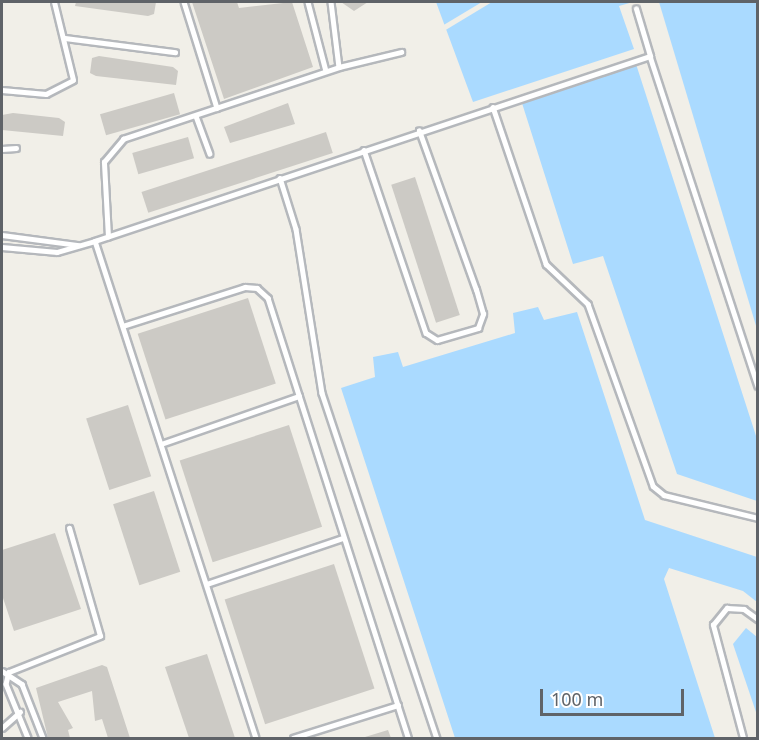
<!DOCTYPE html>
<html>
<head>
<meta charset="utf-8">
<style>
	body { margin:0 }
	#map { position:relative; width:759px; height:740px; overflow:hidden; background:#f1efe8; font-family:"Noto Sans",sans-serif }
	div>[style] { position:absolute }
	[style*='--x'] { left:calc(var(--x)*1px); top:calc(var(--y)*1px); width:calc(var(--w)*1px); rotate:calc(var(--a)*1deg) }
	.water>* { inset:0; background:#aadaff }
	.pier>* { inset:0; background:#f1efe8 }
	.building>* { inset:0; background:#cccac5; transform-origin:0 0 }
	.roads { filter:drop-shadow(2px 0 #b5b8bc) drop-shadow(-2px 0 #b5b8bc) drop-shadow(0 2px #b5b8bc) drop-shadow(0 -2px #b5b8bc) }
	.lane>* { height:4.5px; margin:-2.25px; padding:0 2.25px; transform-origin:2.25px; border-radius:2.25px; background:#fff }
	span { translate:-50% -50%; white-space:nowrap; text-align:center; line-height:1.15; -webkit-text-stroke:5px #fff; paint-order:stroke }
	.frame { position:absolute; inset:0; border:3px solid #5f6368; pointer-events:none }
	.scale { position:absolute; left:540px; top:689px; width:144px; height:27px; box-sizing:border-box; border:3px solid #5f6368; border-top:0; padding-left:8px; font-size:18px; line-height:21px; white-space:nowrap; color:#5f6368; -webkit-text-stroke:4px #fff; paint-order:stroke }
</style>
</head>
<body>
<div id="map">
	<div class="water">
		<i style="clip-path:polygon(436px 2px,633px 2px,619px 6px,634px 49px,473px 102px)"></i>
		<i style="clip-path:polygon(659px 2px,757px 2px,757px 329px)"></i>
		<i style="clip-path:polygon(636px 64px,757px 439px,757px 501px,677px 474px,603px 256px,573px 264px,521px 100px)"></i>
		<i style="clip-path:polygon(538px 307px,544px 320px,577px 312px,645px 520px,757px 557px,757px 602px,743px 591px,669px 568px,664px 579px,715px 738px,455px 738px,341px 388px,375px 377px,373px 357px,398px 352px,403px 367px,515px 333px,513px 313px)"></i>
		<i style="clip-path:polygon(746px 628px,757px 637px,757px 715px,733px 644px)"></i>
	</div>
	<div class="pier">
		<i style="clip-path:polygon(482px 2px,492px 2px,444px 31px,442px 26px)"></i>
	</div>
	<div class="building">
		<i style="clip-path:polygon(76px 2px,156px 2px,154px 14px,148px 16px,75px 6px)"></i>
		<i style="clip-path:polygon(192px 2px,237px 2px,239px 8px,292px 2px,313px 67px,224px 99px)"></i>
		<i style="clip-path:polygon(341px 2px,368px 2px,354px 11px)"></i>
		<i style="clip-path:polygon(99px 56px,173px 67px,178px 71px,176px 85px,96px 76px,90px 73px,92px 58px)"></i>
		<i style="left:174px;top:93px;width:22px;height:77px;rotate:74deg"></i>
		<i style="clip-path:polygon(288px 103px,295px 124px,230px 143px,224px 127px)"></i>
		<i style="clip-path:polygon(13px 113px,59px 118px,65px 122px,63px 136px,2px 130px,2px 115px)"></i>
		<i style="left:326px;top:132px;width:22px;height:194px;rotate:72deg"></i>
		<i style="left:188px;top:137px;width:22px;height:58px;rotate:74deg"></i>
		<i style="left:415px;top:177px;width:145px;height:25px;rotate:72deg"></i>
		<i style="left:248px;top:298px;width:90px;height:116px;rotate:72deg"></i>
		<i style="left:128px;top:405px;width:75px;height:44px;rotate:72deg"></i>
		<i style="left:289px;top:425px;width:107px;height:115px;rotate:72deg"></i>
		<i style="left:154px;top:491px;width:85px;height:43px;rotate:72deg"></i>
		<i style="clip-path:polygon(55px 533px,81px 609px,14px 631px,2px 595px,2px 550px)"></i>
		<i style="left:334px;top:564px;width:131px;height:115px;rotate:72deg"></i>
		<i style="clip-path:polygon(207px 654px,235px 738px,189px 738px,165px 667px)"></i>
		<i style="clip-path:polygon(102px 665px,107px 667px,130px 738px,108px 738px,102px 719px,95px 721px,92px 691px,58px 702px,73px 728px,68px 730px,70px 738px,48px 738px,36px 688px)"></i>
		<i style="clip-path:polygon(388px 730px,391px 738px,366px 738px,365px 737px)"></i>
	</div>
	<div class="roads">
		<div class="lane">
			<i style="--x:184;--y:2;--w:111;--a:72.7"></i>
			<i style="--x:308;--y:2;--w:71;--a:75.4"></i>
			<i style="--x:331;--y:2;--w:65;--a:83"></i>
			<i style="--x:65;--y:38;--w:111;--a:7.3"></i>
			<i style="--x:650;--y:56;--w:347;--a:71.9"></i>
			<i style="--x:2;--y:90;--w:44;--a:5.2"></i>
			<i style="--x:46;--y:94;--w:30;--a:-27"></i>
			<i style="--x:73;--y:80;--w:80;--a:-103.7"></i>
			<i style="--x:493;--y:107;--w:166;--a:71.3"></i>
			<i style="--x:546;--y:264;--w:58;--a:43.6"></i>
			<i style="--x:588;--y:304;--w:193;--a:70.3"></i>
			<i style="--x:653;--y:486;--w:14;--a:39"></i>
			<i style="--x:664;--y:495;--w:97;--a:13.7"></i>
			<i style="--x:196;--y:116;--w:40;--a:69.8"></i>
			<i style="--x:2;--y:149;--w:14;--a:-4"></i>
			<i style="--x:364;--y:150;--w:193;--a:71.3"></i>
			<i style="--x:426;--y:333;--w:13;--a:32"></i>
			<i style="--x:437;--y:340;--w:43;--a:-16.3"></i>
			<i style="--x:478;--y:328;--w:15;--a:-70"></i>
			<i style="--x:483;--y:314;--w:25;--a:-106"></i>
			<i style="--x:476;--y:290;--w:169;--a:-109.7"></i>
			<i style="--x:280;--y:178;--w:53;--a:72.6"></i>
			<i style="--x:296;--y:229;--w:166;--a:81"></i>
			<i style="--x:322;--y:393;--w:364;--a:71.6"></i>
			<i style="--x:2;--y:235;--w:77;--a:7.5"></i>
			<i style="--x:108;--y:237;--w:75;--a:-93.1"></i>
			<i style="--x:104;--y:162;--w:30;--a:-50"></i>
			<i style="--x:123;--y:139;--w:228;--a:-18.4"></i>
			<i style="--x:339;--y:67;--w:64;--a:-13.6"></i>
			<i style="--x:95;--y:241;--w:585;--a:-18.43"></i>
			<i style="--x:650;--y:56;--w:49;--a:-106.6"></i>
			<i style="--x:2;--y:247;--w:55;--a:5.2"></i>
			<i style="--x:57;--y:252;--w:40;--a:-16"></i>
			<i style="--x:95;--y:241;--w:522;--a:72.05"></i>
			<i style="--x:123;--y:326;--w:128;--a:-17.7"></i>
			<i style="--x:245;--y:287;--w:12;--a:5"></i>
			<i style="--x:257;--y:288;--w:15;--a:42"></i>
			<i style="--x:268;--y:298;--w:462;--a:72.3"></i>
			<i style="--x:161;--y:444;--w:146;--a:-19.2"></i>
			<i style="--x:207;--y:584;--w:144;--a:-18.7"></i>
			<i style="--x:2;--y:671;--w:24;--a:33"></i>
			<i style="--x:22;--y:684;--w:58;--a:68.7"></i>
			<i style="--x:9;--y:672;--w:98;--a:-21.6"></i>
			<i style="--x:100;--y:636;--w:112;--a:-106"></i>
			<i style="--x:9;--y:672;--w:12;--a:104"></i>
			<i style="--x:6;--y:684;--w:58;--a:67.8"></i>
			<i style="--x:2;--y:728;--w:24;--a:-42"></i>
			<i style="--x:293;--y:738;--w:110;--a:-17.4"></i>
			<i style="--x:743;--y:738;--w:117;--a:-104.9"></i>
			<i style="--x:713;--y:625;--w:22;--a:-51"></i>
			<i style="--x:727;--y:608;--w:17;--a:3"></i>
			<i style="--x:744;--y:609;--w:17;--a:36"></i>
		</div>
	</div>
	<div class="frame"></div>
	<div class="scale">100 m</div>
</div>
</body>
</html>
